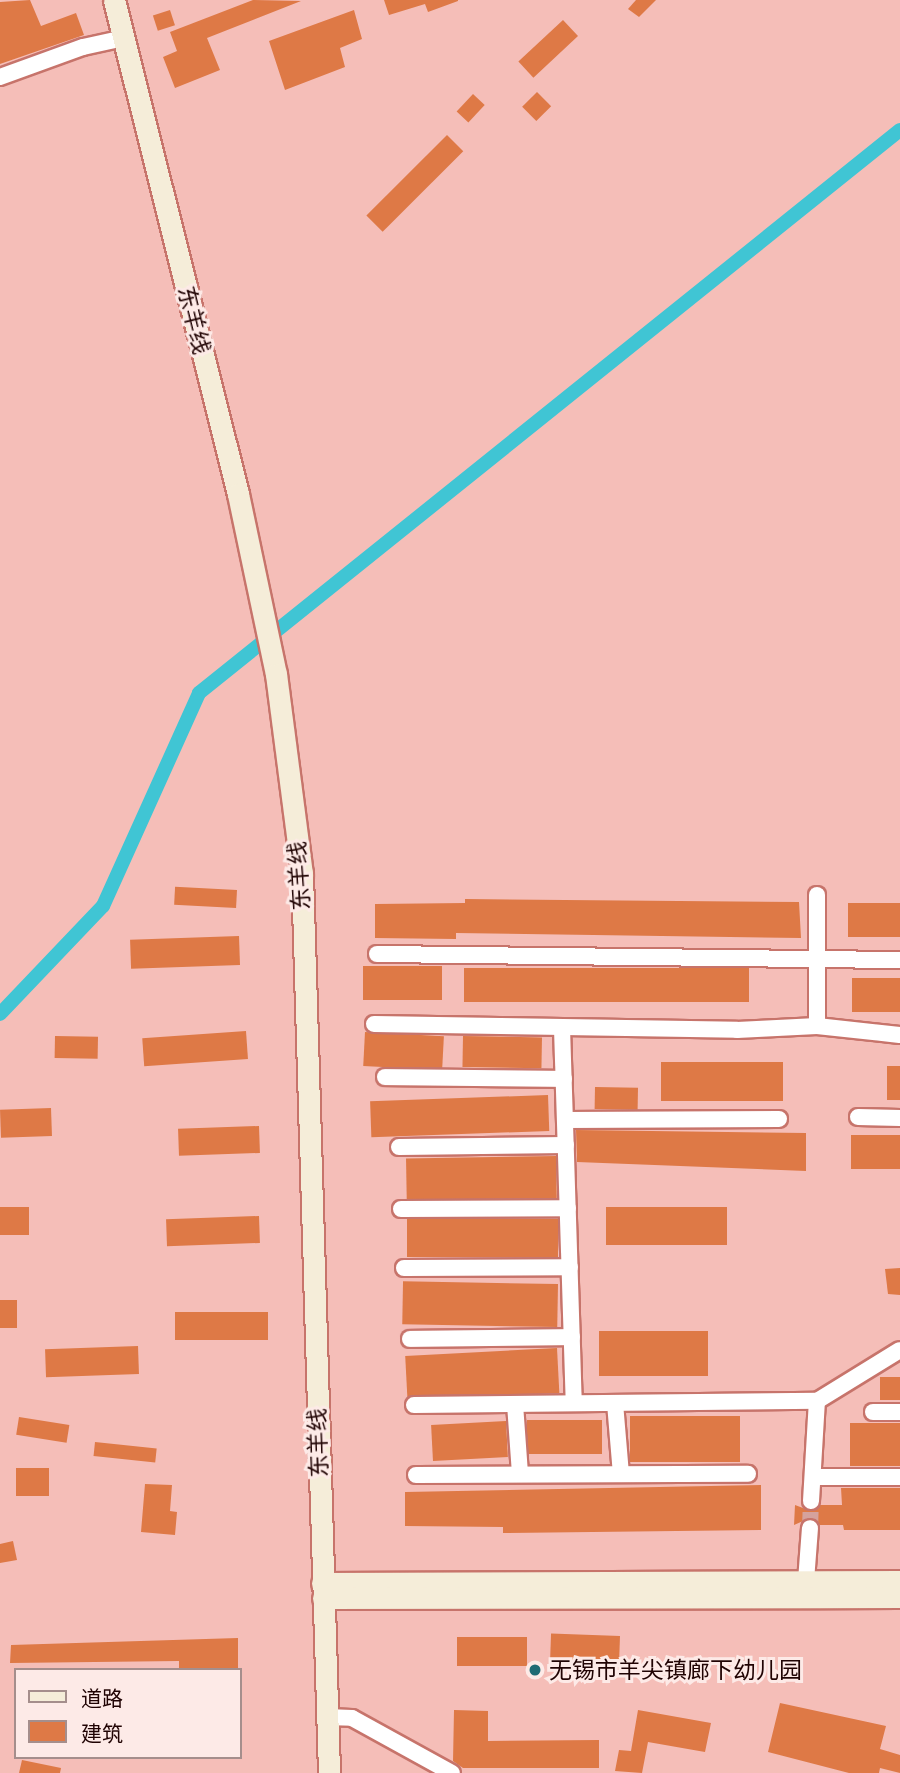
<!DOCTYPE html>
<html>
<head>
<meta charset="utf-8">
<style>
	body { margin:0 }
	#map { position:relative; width:900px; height:1773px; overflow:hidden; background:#f5beb8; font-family:Rubik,"Noto Sans SC",sans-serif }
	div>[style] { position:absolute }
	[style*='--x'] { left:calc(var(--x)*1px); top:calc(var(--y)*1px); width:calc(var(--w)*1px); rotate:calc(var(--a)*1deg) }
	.canal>* { height:14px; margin:-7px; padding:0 7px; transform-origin:7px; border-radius:7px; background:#40c5d4 }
	.building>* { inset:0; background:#de7946; transform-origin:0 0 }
	.street-tunnel>* { height:16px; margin-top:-8px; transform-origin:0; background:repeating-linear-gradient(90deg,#d5a29d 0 16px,transparent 0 24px) }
	.roads { filter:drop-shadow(2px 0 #c7746b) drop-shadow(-2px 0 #c7746b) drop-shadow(0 2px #c7746b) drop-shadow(0 -2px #c7746b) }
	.street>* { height:16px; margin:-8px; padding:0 8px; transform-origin:8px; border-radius:8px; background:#fff }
	.secondary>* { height:21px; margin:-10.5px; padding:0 10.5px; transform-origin:10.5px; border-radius:10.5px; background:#f5edd9 }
	.dots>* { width:19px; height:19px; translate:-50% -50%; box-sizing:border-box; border:4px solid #fdeae7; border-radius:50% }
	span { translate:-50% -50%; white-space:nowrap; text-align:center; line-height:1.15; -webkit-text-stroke:6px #fdeae7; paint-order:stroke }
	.street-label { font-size:23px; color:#200303 }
	.poi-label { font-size:23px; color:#200303 }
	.left { translate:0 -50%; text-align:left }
	.legend { position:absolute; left:14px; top:1668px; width:228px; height:91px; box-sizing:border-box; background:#fdeae7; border:2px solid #a58e8c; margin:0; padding:9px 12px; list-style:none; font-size:21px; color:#200303 }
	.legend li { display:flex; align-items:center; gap:14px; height:35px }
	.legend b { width:35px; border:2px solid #a58e8c }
</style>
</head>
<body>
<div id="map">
	<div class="canal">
		<i style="--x:0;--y:1014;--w:149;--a:-46.4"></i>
		<i style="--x:103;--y:906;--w:234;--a:-65.7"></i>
		<i style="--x:199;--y:693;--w:899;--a:-38.77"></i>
	</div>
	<div class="building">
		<i style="clip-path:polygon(30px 0,41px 26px,76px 13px,84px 35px,0 64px,0 2px)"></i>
		<i style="clip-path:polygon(253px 0,301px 1px,207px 38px,220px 70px,175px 88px,163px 57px,177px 51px,170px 32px)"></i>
		<i style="clip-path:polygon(384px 0,458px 0,458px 1px,428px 12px,425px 4px,389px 15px)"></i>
		<i style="clip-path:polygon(636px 0,656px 0,639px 17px,628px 9px)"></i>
		<i style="left:170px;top:10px;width:16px;height:18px;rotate:72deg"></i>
		<i style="clip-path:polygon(354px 10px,362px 39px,340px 48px,345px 67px,285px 90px,269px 41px)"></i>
		<i style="left:563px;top:20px;width:22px;height:61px;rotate:47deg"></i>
		<i style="left:537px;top:92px;width:20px;height:21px;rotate:45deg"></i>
		<i style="left:473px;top:94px;width:16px;height:24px;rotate:43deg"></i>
		<i style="left:447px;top:135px;width:23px;height:114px;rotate:45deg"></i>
		<i style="left:237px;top:890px;width:18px;height:62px;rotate:93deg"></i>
		<i style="clip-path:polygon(465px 899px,799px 902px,801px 938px,456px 933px,456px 939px,375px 938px,375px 904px,465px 903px)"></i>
		<i style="left:848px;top:903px;width:52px;height:34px"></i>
		<i style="left:239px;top:936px;width:29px;height:109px;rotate:88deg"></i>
		<i style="left:363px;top:966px;width:79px;height:34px"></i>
		<i style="left:464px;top:968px;width:285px;height:34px"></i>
		<i style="left:852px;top:978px;width:48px;height:34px"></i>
		<i style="left:246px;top:1031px;width:28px;height:104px;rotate:86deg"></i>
		<i style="left:365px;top:1032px;width:79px;height:34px;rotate:3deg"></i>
		<i style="left:55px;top:1036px;width:43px;height:22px;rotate:1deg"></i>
		<i style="left:463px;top:1036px;width:79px;height:31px;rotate:1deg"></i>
		<i style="left:783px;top:1062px;width:39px;height:122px;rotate:90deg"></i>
		<i style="left:887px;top:1066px;width:13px;height:34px"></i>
		<i style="left:595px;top:1087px;width:43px;height:22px;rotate:1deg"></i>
		<i style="left:548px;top:1095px;width:36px;height:178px;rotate:88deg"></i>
		<i style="left:51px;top:1108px;width:28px;height:51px;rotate:88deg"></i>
		<i style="left:259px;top:1126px;width:27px;height:81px;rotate:88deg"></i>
		<i style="clip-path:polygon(576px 1130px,806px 1133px,806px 1171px,577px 1162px)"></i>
		<i style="left:851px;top:1135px;width:49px;height:34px"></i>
		<i style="left:556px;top:1156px;width:42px;height:150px;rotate:89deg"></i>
		<i style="left:0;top:1207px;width:29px;height:28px"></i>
		<i style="left:727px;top:1207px;width:38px;height:121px;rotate:90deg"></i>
		<i style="left:259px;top:1216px;width:27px;height:93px;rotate:88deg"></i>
		<i style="left:407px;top:1219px;width:151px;height:38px"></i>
		<i style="clip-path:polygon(900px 1268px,900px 1295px,888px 1294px,885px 1269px)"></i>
		<i style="left:558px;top:1284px;width:43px;height:155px;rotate:91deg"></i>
		<i style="left:0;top:1300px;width:17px;height:28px"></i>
		<i style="left:268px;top:1312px;width:28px;height:93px;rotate:90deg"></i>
		<i style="left:599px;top:1331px;width:109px;height:45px"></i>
		<i style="left:138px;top:1346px;width:28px;height:93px;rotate:88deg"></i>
		<i style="left:557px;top:1348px;width:45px;height:152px;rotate:87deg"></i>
		<i style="left:880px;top:1377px;width:20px;height:23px"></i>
		<i style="left:630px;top:1416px;width:110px;height:46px"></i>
		<i style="left:19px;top:1417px;width:51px;height:18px;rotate:9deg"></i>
		<i style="left:527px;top:1420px;width:75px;height:34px"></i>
		<i style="left:506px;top:1421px;width:36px;height:75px;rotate:87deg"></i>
		<i style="left:850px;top:1423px;width:50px;height:43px"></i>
		<i style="left:95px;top:1442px;width:62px;height:14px;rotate:6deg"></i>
		<i style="left:16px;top:1468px;width:33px;height:28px"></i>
		<i style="clip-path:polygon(145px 1484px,172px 1485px,170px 1511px,177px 1512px,175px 1535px,141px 1532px)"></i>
		<i style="clip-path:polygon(761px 1485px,761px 1530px,503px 1533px,503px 1527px,405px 1526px,405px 1492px)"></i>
		<i style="clip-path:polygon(841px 1488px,900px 1488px,900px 1530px,844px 1530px,843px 1525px,820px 1525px,810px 1518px,794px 1525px,795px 1505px,811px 1511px,820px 1505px,842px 1505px)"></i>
		<i style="clip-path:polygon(13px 1541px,17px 1560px,0 1563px,0 1544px)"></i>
		<i style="left:620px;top:1636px;width:28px;height:69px;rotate:92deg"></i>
		<i style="left:527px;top:1637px;width:29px;height:70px;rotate:90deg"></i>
		<i style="clip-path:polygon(238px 1638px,238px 1670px,179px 1670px,179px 1661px,10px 1663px,11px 1645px)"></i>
		<i style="clip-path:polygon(780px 1703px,886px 1726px,880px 1749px,900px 1755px,900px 1773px,880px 1768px,879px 1773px,849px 1773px,768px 1752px)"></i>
		<i style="clip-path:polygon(454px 1710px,488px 1711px,488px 1741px,599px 1740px,599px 1768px,463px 1768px,453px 1761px)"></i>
		<i style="clip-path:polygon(638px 1710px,711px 1723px,705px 1752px,648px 1742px,642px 1773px,615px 1771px,619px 1750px,631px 1751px)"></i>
		<i style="clip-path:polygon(22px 1760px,61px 1768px,60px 1773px,19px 1773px)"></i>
	</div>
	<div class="street-tunnel">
		<i style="--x:810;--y:1528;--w:27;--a:-88"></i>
	</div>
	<div class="roads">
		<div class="street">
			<i style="--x:0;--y:77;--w:88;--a:-19.9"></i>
			<i style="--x:83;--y:47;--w:42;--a:-12.4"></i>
			<i style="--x:377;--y:954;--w:523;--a:0.66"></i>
			<i style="--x:374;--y:1024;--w:363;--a:0.9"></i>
			<i style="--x:737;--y:1030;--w:80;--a:-2.9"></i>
			<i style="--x:817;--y:1026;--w:83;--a:6.2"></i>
			<i style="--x:817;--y:1026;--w:131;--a:-90"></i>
			<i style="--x:562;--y:1028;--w:375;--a:88.2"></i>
			<i style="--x:385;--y:1077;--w:179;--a:0.6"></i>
			<i style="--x:858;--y:1117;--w:42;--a:1.4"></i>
			<i style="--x:565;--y:1120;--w:214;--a:-0.3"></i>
			<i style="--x:399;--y:1147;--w:167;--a:-0.7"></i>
			<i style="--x:401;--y:1209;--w:167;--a:-0.3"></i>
			<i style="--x:404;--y:1268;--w:166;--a:-0.3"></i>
			<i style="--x:410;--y:1339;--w:162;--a:-0.7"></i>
			<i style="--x:615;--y:1403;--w:71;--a:85.2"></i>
			<i style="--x:515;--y:1404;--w:70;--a:85.9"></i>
			<i style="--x:414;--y:1405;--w:403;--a:-0.6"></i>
			<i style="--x:873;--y:1412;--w:27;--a:0"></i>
			<i style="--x:416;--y:1475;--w:332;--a:-0.2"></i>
			<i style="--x:813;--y:1477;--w:87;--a:0"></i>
			<i style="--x:811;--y:1501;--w:100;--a:-86.6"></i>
			<i style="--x:817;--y:1401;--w:97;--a:-31.6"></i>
			<i style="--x:806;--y:1581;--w:53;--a:-85.7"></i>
			<i style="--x:327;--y:1717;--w:25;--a:2"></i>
			<i style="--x:352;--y:1718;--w:114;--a:28.8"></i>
		</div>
		<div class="secondary">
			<i style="--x:114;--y:0;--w:509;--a:75.91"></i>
			<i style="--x:238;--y:494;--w:184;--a:78.1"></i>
			<i style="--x:276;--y:674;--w:201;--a:82.6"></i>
			<i style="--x:302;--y:873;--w:900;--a:88.28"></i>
			<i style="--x:322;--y:1583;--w:578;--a:-0.2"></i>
			<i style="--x:323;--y:1598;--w:577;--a:-0.1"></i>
		</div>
	</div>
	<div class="dots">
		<i style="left:535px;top:1670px;background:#206b74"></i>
	</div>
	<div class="street-label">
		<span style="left:194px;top:320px;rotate:76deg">东羊线</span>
		<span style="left:299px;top:876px;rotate:-94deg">东羊线</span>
		<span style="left:318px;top:1443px;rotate:-92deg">东羊线</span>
	</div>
	<div class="poi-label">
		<span class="left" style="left:549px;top:1670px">无锡市羊尖镇廊下幼儿园</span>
	</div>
	<ul class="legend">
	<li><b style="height:9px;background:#f5edd9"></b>道路</li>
	<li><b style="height:19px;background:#de7946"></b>建筑</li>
	</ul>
</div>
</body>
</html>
